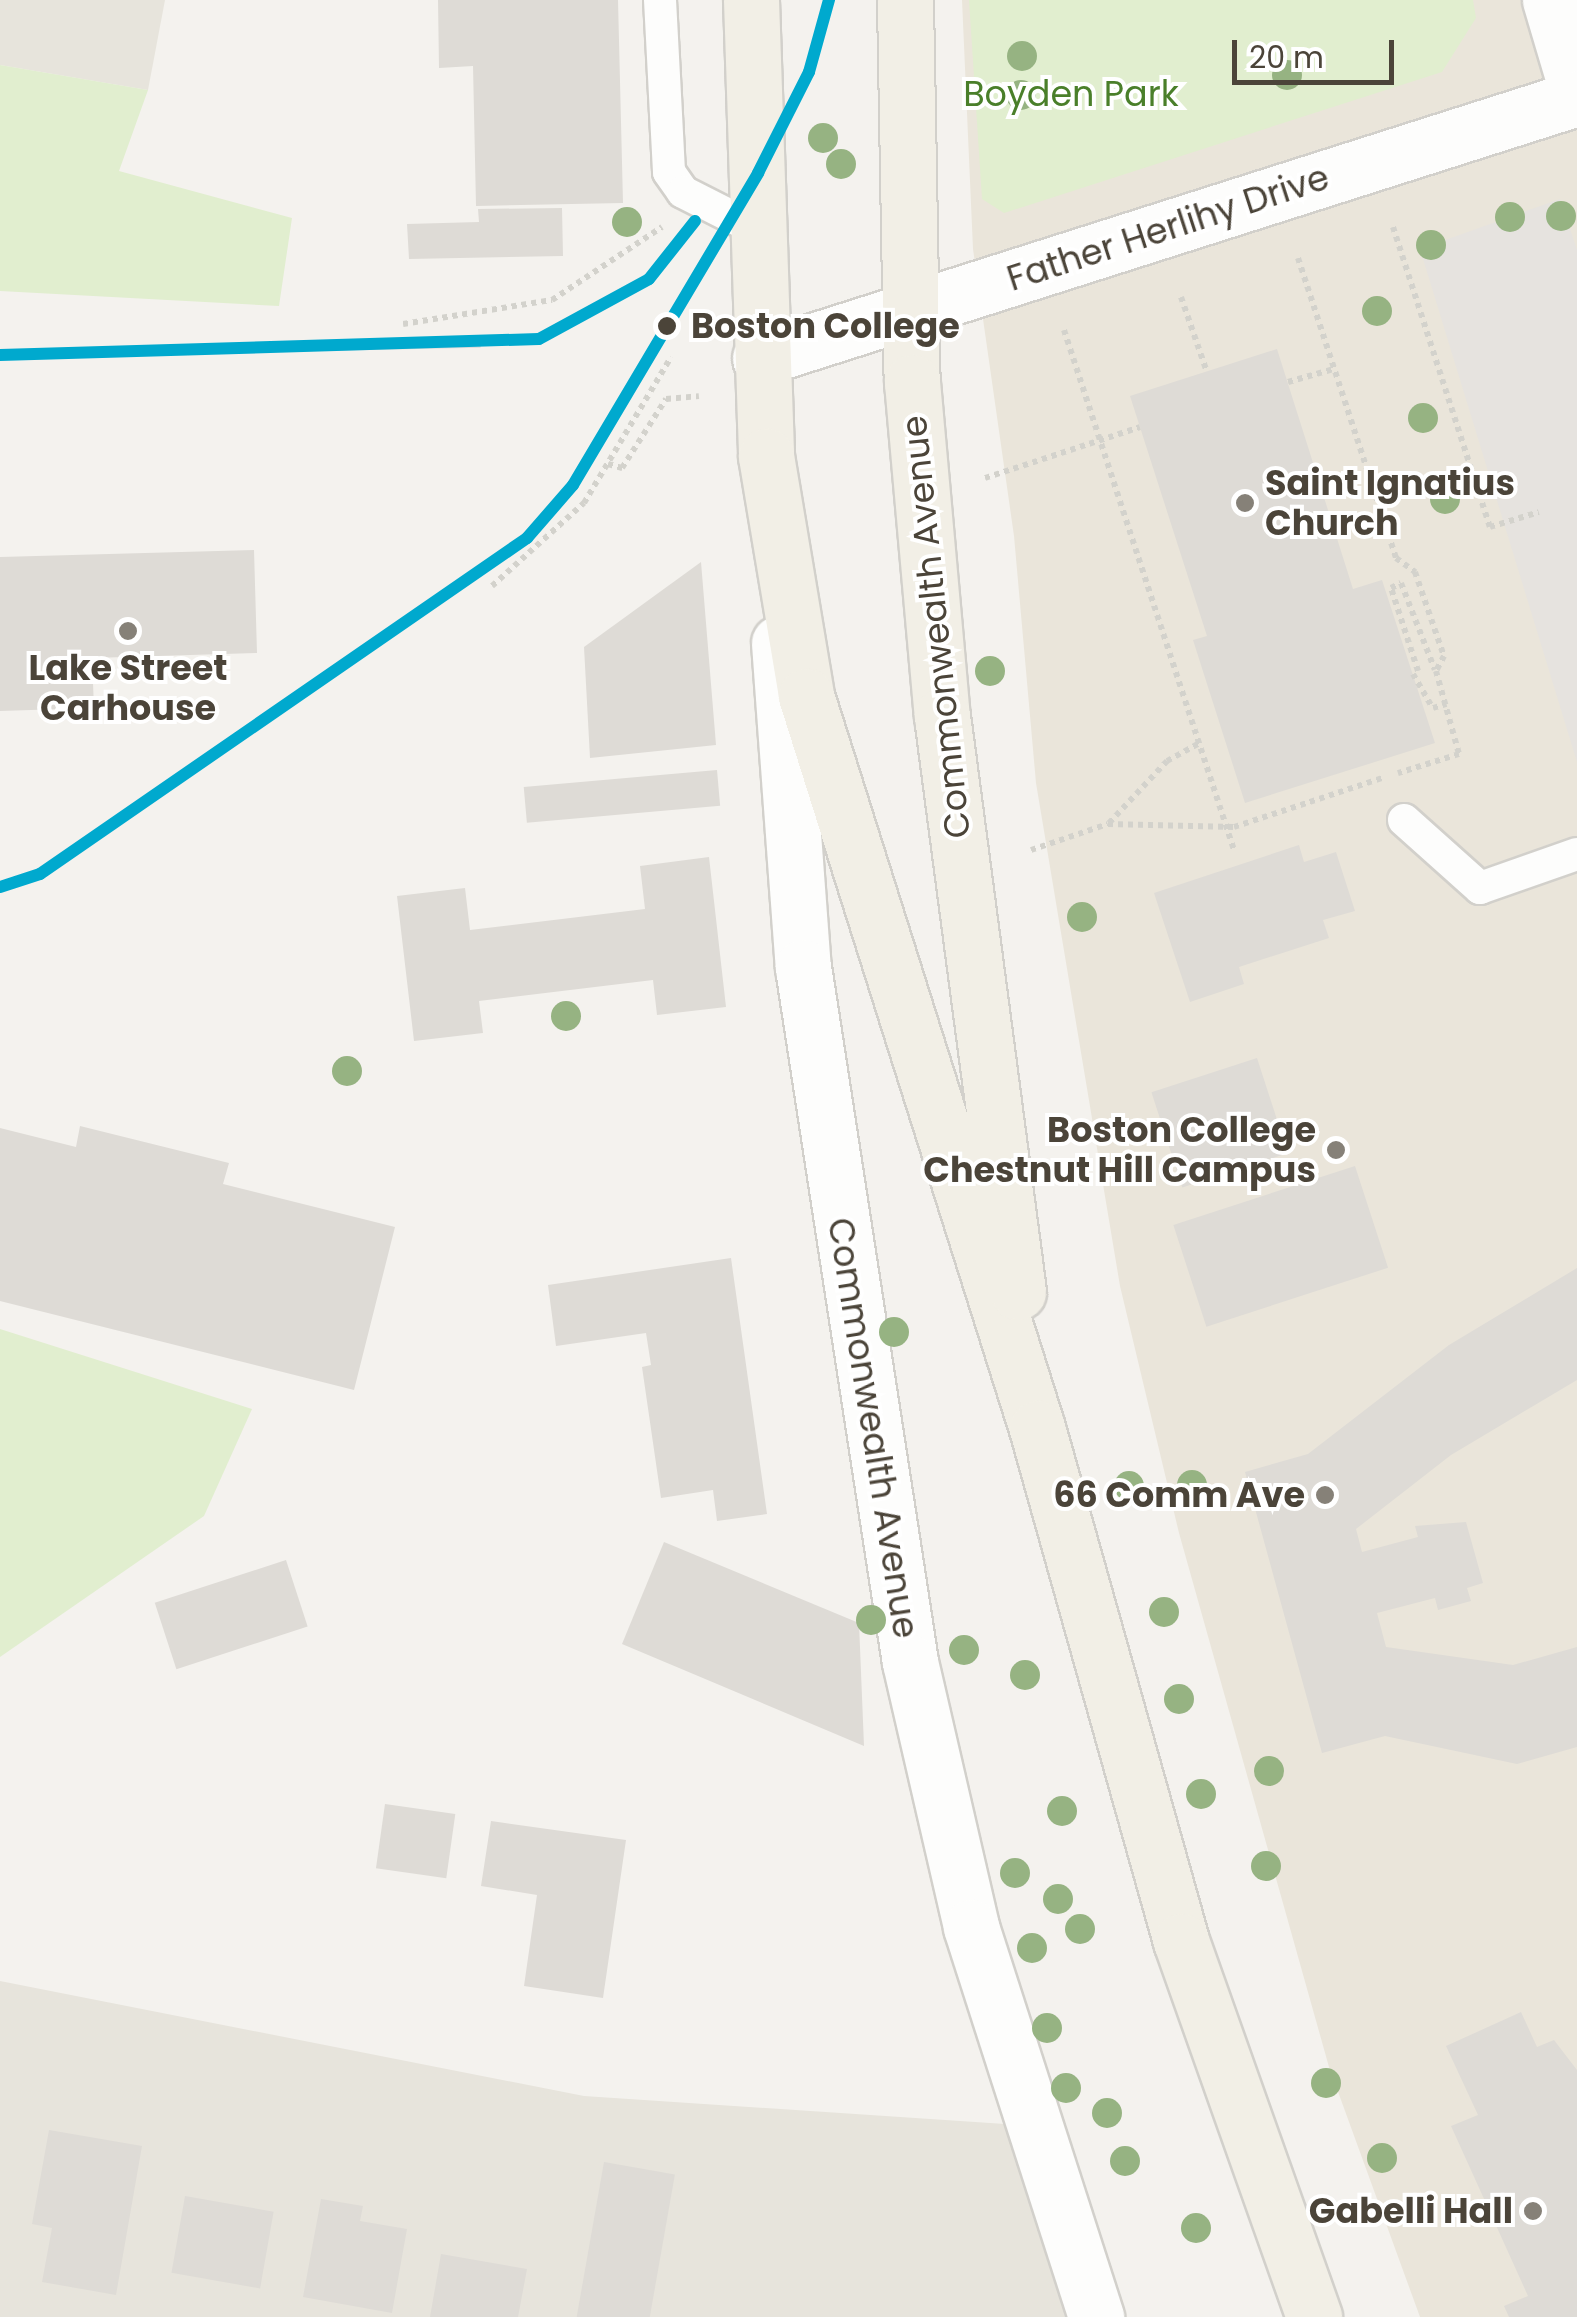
<!DOCTYPE html>
<html>
<head>
<meta charset="utf-8">
<style>
	body { margin:0 }
	#map { position:relative; width:1577px; height:2317px; overflow:hidden; background:#f4f2ee; font-family:Poppins,sans-serif }
	div>[style] { position:absolute }
	[style*='--x'] { left:calc(var(--x)*1px); top:calc(var(--y)*1px); width:calc(var(--w)*1px); rotate:calc(var(--a)*1deg) }
	.residential>* { inset:0; background:#e7e4dc }
	.education>* { inset:0; background:#eae5da }
	.green>* { inset:0; background:#e1eecf }
	.parking>* { inset:0; background:#e6e3df }
	.building>* { inset:0; background:#dedbd6; transform-origin:0 0 }
	.path>* { height:6px; margin-top:-3px; transform-origin:0; background:repeating-linear-gradient(90deg,#d3d2cc 0 5px,transparent 0 10px) }
	.roads { filter:drop-shadow(2px 0 #d2d0cb) drop-shadow(-2px 0 #d2d0cb) drop-shadow(0 2px #d2d0cb) drop-shadow(0 -2px #d2d0cb) }
	.service>* { height:32px; margin:-16px; padding:0 16px; transform-origin:16px; border-radius:16px; background:#fdfdfc }
	.minor>* { height:55px; margin:-27.5px; padding:0 27.5px; transform-origin:27.5px; border-radius:27.5px; background:#fdfdfc }
	.primary>* { height:55px; margin:-27.5px; padding:0 27.5px; transform-origin:27.5px; border-radius:27.5px; background:#f2efe6 }
	.tram>* { height:2.5px; margin:-1.25px; padding:0 1.25px; transform-origin:1.25px; border-radius:1.25px; background:#dbdbda }
	.rail-1>* { height:12px; margin:-6px; padding:0 6px; transform-origin:6px; border-radius:6px; background:#00a9ce }
	.trees>* { width:30px; height:30px; margin:-15px; border-radius:50%; background:#96b382 }
	.dots>* { width:28px; height:28px; translate:-50% -50%; box-sizing:border-box; border:5px solid #fff; border-radius:50% }
	span { translate:-50% -50%; white-space:nowrap; text-align:center; line-height:1.15; -webkit-text-stroke:8px #fff; paint-order:stroke }
	.park-label { font-size:35px; color:#4a7f2a }
	.street-label { font-size:35px; color:#4b4439 }
	.stop-label { font-size:35px; color:#4b4439; font-weight:700 }
	.left { translate:0 -50%; text-align:left }
	.poi-label { font-size:35px; color:#4b4439; font-weight:700 }
	.right { translate:-100% -50%; text-align:right }
	.scale { position:absolute; left:1232px; top:40px; width:162px; height:45px; box-sizing:border-box; border:5px solid #4b4439; border-top:0; padding-left:12px; font-size:30px; line-height:35px; white-space:nowrap; color:#4b4439; -webkit-text-stroke:8px #fff; paint-order:stroke }
</style>
</head>
<body>
<div id="map">
	<div class="residential">
		<i style="clip-path:polygon(0 0,165px 0,148px 90px,0 65px)"></i>
		<i style="clip-path:polygon(0 1981px,584px 2096px,1005px 2124px,1077px 2317px,0 2317px)"></i>
	</div>
	<div class="education">
		<i style="clip-path:polygon(962px 0,1577px 0,1577px 2317px,1420px 2317px,1329px 2067px,1179px 1533px,1120px 1286px,1036px 783px,1014px 536px,973px 249px)"></i>
	</div>
	<div class="green">
		<i style="clip-path:polygon(969px 0,1473px 0,1476px 18px,1442px 72px,1004px 213px,982px 199px)"></i>
		<i style="clip-path:polygon(0 65px,148px 90px,119px 171px,292px 218px,279px 306px,0 291px)"></i>
		<i style="clip-path:polygon(0 1329px,252px 1409px,204px 1516px,0 1657px)"></i>
	</div>
	<div class="parking">
		<i style="clip-path:polygon(1560px 199px,1577px 250px,1577px 762px,1420px 249px)"></i>
	</div>
	<div class="building">
		<i style="clip-path:polygon(438px 0,618px 0,623px 203px,476px 206px,473px 66px,439px 68px)"></i>
		<i style="clip-path:polygon(562px 208px,563px 256px,409px 259px,407px 224px,479px 222px,478px 209px)"></i>
		<i style="clip-path:polygon(1277px 349px,1353px 589px,1382px 580px,1435px 743px,1245px 803px,1193px 640px,1207px 636px,1130px 396px)"></i>
		<i style="clip-path:polygon(254px 550px,257px 653px,92px 658px,94px 708px,0 711px,0 557px)"></i>
		<i style="clip-path:polygon(701px 562px,716px 745px,590px 758px,584px 647px)"></i>
		<i style="left:717px;top:770px;width:36px;height:194px;rotate:85deg"></i>
		<i style="clip-path:polygon(1299px 845px,1304px 862px,1336px 852px,1355px 911px,1323px 920px,1329px 938px,1239px 967px,1244px 984px,1190px 1002px,1154px 893px)"></i>
		<i style="clip-path:polygon(709px 857px,726px 1007px,657px 1015px,653px 980px,479px 1001px,483px 1033px,414px 1041px,397px 896px,465px 888px,470px 930px,645px 909px,640px 866px)"></i>
		<i style="left:1257px;top:1058px;width:100px;height:111px;rotate:72deg"></i>
		<i style="clip-path:polygon(80px 1126px,229px 1163px,223px 1184px,395px 1227px,354px 1390px,0 1301px,0 1128px,76px 1147px)"></i>
		<i style="left:1355px;top:1166px;width:107px;height:191px;rotate:72deg"></i>
		<i style="clip-path:polygon(731px 1258px,767px 1514px,717px 1521px,713px 1490px,661px 1498px,642px 1367px,651px 1365px,646px 1333px,556px 1346px,548px 1285px)"></i>
		<i style="clip-path:polygon(1577px 1268px,1577px 1380px,1451px 1455px,1356px 1529px,1362px 1552px,1418px 1537px,1415px 1526px,1466px 1522px,1483px 1583px,1467px 1588px,1471px 1601px,1438px 1610px,1435px 1598px,1377px 1613px,1386px 1647px,1513px 1665px,1577px 1647px,1577px 1747px,1517px 1764px,1385px 1736px,1322px 1753px,1245px 1472px,1308px 1454px,1449px 1345px)"></i>
		<i style="clip-path:polygon(664px 1542px,859px 1623px,864px 1746px,622px 1644px)"></i>
		<i style="left:286px;top:1560px;width:70px;height:138px;rotate:72deg"></i>
		<i style="left:385px;top:1804px;width:71px;height:65px;rotate:8deg"></i>
		<i style="clip-path:polygon(491px 1821px,626px 1840px,603px 1998px,524px 1986px,537px 1895px,481px 1886px)"></i>
		<i style="clip-path:polygon(1521px 2012px,1537px 2047px,1554px 2040px,1577px 2070px,1577px 2317px,1509px 2317px,1504px 2306px,1528px 2296px,1451px 2126px,1478px 2115px,1446px 2046px)"></i>
		<i style="clip-path:polygon(49px 2130px,142px 2146px,116px 2295px,42px 2282px,52px 2228px,32px 2224px)"></i>
		<i style="left:604px;top:2162px;width:72px;height:158px;rotate:10deg"></i>
		<i style="left:185px;top:2196px;width:90px;height:78px;rotate:10deg"></i>
		<i style="clip-path:polygon(321px 2199px,363px 2206px,360px 2221px,407px 2229px,392px 2313px,303px 2297px)"></i>
		<i style="clip-path:polygon(441px 2254px,527px 2269px,518px 2317px,430px 2317px)"></i>
	</div>
	<div class="path">
		<i style="--x:1393;--y:227;--w:315;--a:72.1"></i>
		<i style="--x:1490;--y:527;--w:51;--a:-17"></i>
		<i style="--x:1298;--y:258;--w:316;--a:71.9"></i>
		<i style="--x:1396;--y:558;--w:24;--a:36"></i>
		<i style="--x:1415;--y:572;--w:89;--a:71"></i>
		<i style="--x:1444;--y:656;--w:17;--a:118"></i>
		<i style="--x:1436;--y:671;--w:86;--a:74.5"></i>
		<i style="--x:1459;--y:754;--w:64;--a:162.7"></i>
		<i style="--x:1181;--y:297;--w:79;--a:70.9"></i>
		<i style="--x:403;--y:324;--w:151;--a:-9.2"></i>
		<i style="--x:552;--y:300;--w:132;--a:-33.6"></i>
		<i style="--x:1064;--y:330;--w:547;--a:71.9"></i>
		<i style="--x:1288;--y:382;--w:48;--a:-15.8"></i>
		<i style="--x:608;--y:464;--w:15;--a:16"></i>
		<i style="--x:622;--y:468;--w:82;--a:-57.5"></i>
		<i style="--x:666;--y:399;--w:33;--a:-5"></i>
		<i style="--x:985;--y:478;--w:163;--a:-18.2"></i>
		<i style="--x:492;--y:586;--w:124;--a:-42.1"></i>
		<i style="--x:584;--y:503;--w:170;--a:-59.2"></i>
		<i style="--x:1418;--y:671;--w:87;--a:-108"></i>
		<i style="--x:1391;--y:588;--w:11;--a:-27"></i>
		<i style="--x:1401;--y:583;--w:93;--a:68.7"></i>
		<i style="--x:1413;--y:674;--w:39;--a:60"></i>
		<i style="--x:1433;--y:708;--w:14;--a:-17"></i>
		<i style="--x:1109;--y:823;--w:85;--a:-46.9"></i>
		<i style="--x:1167;--y:761;--w:37;--a:-29"></i>
		<i style="--x:1031;--y:850;--w:81;--a:-18.7"></i>
		<i style="--x:1108;--y:824;--w:126;--a:1.4"></i>
		<i style="--x:1234;--y:827;--w:156;--a:-18.3"></i>
	</div>
	<div class="roads">
		<div class="service">
			<i style="--x:660;--y:0;--w:172;--a:87"></i>
			<i style="--x:669;--y:172;--w:24;--a:55"></i>
			<i style="--x:683;--y:192;--w:84;--a:26.9"></i>
			<i style="--x:1404;--y:820;--w:102;--a:41.8"></i>
			<i style="--x:1480;--y:888;--w:103;--a:-19.3"></i>
		</div>
		<div class="minor">
			<i style="--x:1550;--y:0;--w:95;--a:73.5"></i>
			<i style="--x:760;--y:358;--w:857;--a:-17.65"></i>
			<i style="--x:779;--y:643;--w:325;--a:85.8"></i>
			<i style="--x:803;--y:967;--w:703;--a:81.25"></i>
			<i style="--x:910;--y:1662;--w:272;--a:77"></i>
			<i style="--x:971;--y:1927;--w:410;--a:72.2"></i>
		</div>
		<div class="primary">
			<i style="--x:751;--y:0;--w:456;--a:88.1"></i>
			<i style="--x:766;--y:456;--w:243;--a:80.5"></i>
			<i style="--x:806;--y:696;--w:768;--a:72.49"></i>
			<i style="--x:1037;--y:1428;--w:533;--a:74.32"></i>
			<i style="--x:1181;--y:1941;--w:399;--a:70.5"></i>
			<i style="--x:905;--y:0;--w:382;--a:89"></i>
			<i style="--x:912;--y:382;--w:335;--a:84.9"></i>
			<i style="--x:942;--y:716;--w:581;--a:82.48"></i>
		</div>
	</div>
	<div class="tram">
		<i style="--x:0;--y:355;--w:479;--a:-1.1"></i>
		<i style="--x:0;--y:887;--w:42;--a:-18"></i>
		<i style="--x:40;--y:874;--w:592;--a:-34.6"></i>
		<i style="--x:527;--y:538;--w:107;--a:-52.6"></i>
	</div>
	<div class="rail-1">
		<i style="--x:0;--y:355;--w:539;--a:-1.7"></i>
		<i style="--x:539;--y:339;--w:125;--a:-28.6"></i>
		<i style="--x:649;--y:279;--w:74;--a:-51.6"></i>
		<i style="--x:0;--y:887;--w:42;--a:-18"></i>
		<i style="--x:40;--y:874;--w:592;--a:-34.6"></i>
		<i style="--x:527;--y:538;--w:70;--a:-49"></i>
		<i style="--x:573;--y:485;--w:363;--a:-59.3"></i>
		<i style="--x:758;--y:173;--w:113;--a:-63.2"></i>
		<i style="--x:809;--y:72;--w:75;--a:-74.5"></i>
	</div>
	<div class="trees">
		<i style="left:1022px;top:56px"></i>
		<i style="left:1287px;top:75px"></i>
		<i style="left:1021px;top:95px"></i>
		<i style="left:823px;top:138px"></i>
		<i style="left:841px;top:164px"></i>
		<i style="left:1561px;top:216px"></i>
		<i style="left:1510px;top:217px"></i>
		<i style="left:627px;top:222px"></i>
		<i style="left:1431px;top:245px"></i>
		<i style="left:1377px;top:311px"></i>
		<i style="left:1423px;top:418px"></i>
		<i style="left:1445px;top:499px"></i>
		<i style="left:990px;top:671px"></i>
		<i style="left:1082px;top:917px"></i>
		<i style="left:566px;top:1016px"></i>
		<i style="left:347px;top:1071px"></i>
		<i style="left:894px;top:1332px"></i>
		<i style="left:1192px;top:1485px"></i>
		<i style="left:1129px;top:1486px"></i>
		<i style="left:1164px;top:1612px"></i>
		<i style="left:871px;top:1620px"></i>
		<i style="left:964px;top:1650px"></i>
		<i style="left:1025px;top:1675px"></i>
		<i style="left:1179px;top:1699px"></i>
		<i style="left:1269px;top:1771px"></i>
		<i style="left:1201px;top:1794px"></i>
		<i style="left:1062px;top:1811px"></i>
		<i style="left:1266px;top:1866px"></i>
		<i style="left:1015px;top:1873px"></i>
		<i style="left:1058px;top:1899px"></i>
		<i style="left:1080px;top:1929px"></i>
		<i style="left:1032px;top:1948px"></i>
		<i style="left:1047px;top:2028px"></i>
		<i style="left:1326px;top:2083px"></i>
		<i style="left:1066px;top:2088px"></i>
		<i style="left:1107px;top:2113px"></i>
		<i style="left:1382px;top:2158px"></i>
		<i style="left:1125px;top:2161px"></i>
		<i style="left:1196px;top:2228px"></i>
	</div>
	<div class="dots">
		<i style="left:667px;top:326px;background:#4b4439"></i>
		<i style="left:1245px;top:503px;background:#868178"></i>
		<i style="left:128px;top:631px;background:#868178"></i>
		<i style="left:1336px;top:1150px;background:#868178"></i>
		<i style="left:1325px;top:1495px;background:#868178"></i>
		<i style="left:1533px;top:2211px;background:#868178"></i>
	</div>
	<div class="park-label">
		<span style="left:1071px;top:94px">Boyden Park</span>
	</div>
	<div class="street-label">
		<span style="left:1168px;top:228px;rotate:-18deg">Father Herlihy Drive</span>
		<span style="left:936px;top:627px;rotate:-96deg">Commonwealth Avenue</span>
		<span style="left:873px;top:1428px;rotate:81deg">Commonwealth Avenue</span>
	</div>
	<div class="stop-label">
		<span class="left" style="left:691px;top:326px">Boston College</span>
	</div>
	<div class="poi-label">
		<span class="left" style="left:1265px;top:503px">Saint Ignatius<br>Church</span>
		<span style="left:128px;top:688px">Lake Street<br>Carhouse</span>
		<span class="right" style="left:1316px;top:1150px">Boston College<br>Chestnut Hill Campus</span>
		<span class="right" style="left:1305px;top:1495px">66 Comm Ave</span>
		<span class="right" style="left:1513px;top:2211px">Gabelli Hall</span>
	</div>
	<div class="scale">20 m</div>
</div>
</body>
</html>
